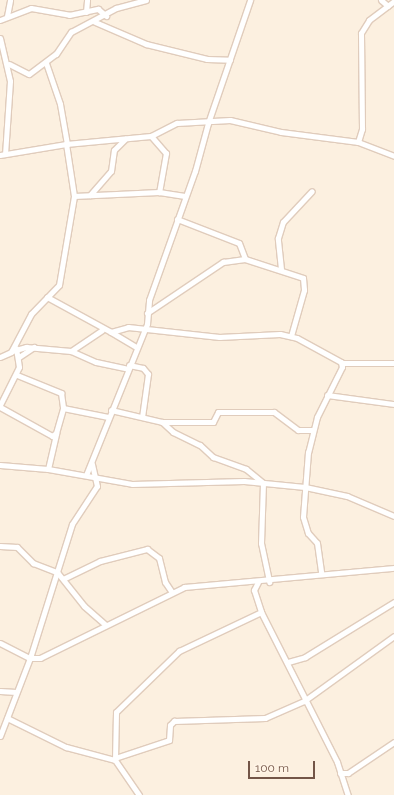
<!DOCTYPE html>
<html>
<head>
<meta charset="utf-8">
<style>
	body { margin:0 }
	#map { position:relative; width:394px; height:795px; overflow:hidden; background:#fcf0e0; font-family:Raleway,sans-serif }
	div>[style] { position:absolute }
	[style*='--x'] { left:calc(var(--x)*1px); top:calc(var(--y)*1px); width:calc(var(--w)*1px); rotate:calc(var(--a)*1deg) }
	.roads { filter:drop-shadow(1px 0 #e0ccbc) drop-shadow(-1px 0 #e0ccbc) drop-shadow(0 1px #e0ccbc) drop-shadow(0 -1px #e0ccbc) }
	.street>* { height:5px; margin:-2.5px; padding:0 2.5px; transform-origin:2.5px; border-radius:2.5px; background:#fff }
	span { translate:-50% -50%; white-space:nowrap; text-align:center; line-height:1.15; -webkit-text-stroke:3.5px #fff4e6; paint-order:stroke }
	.scale { position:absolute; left:248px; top:761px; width:67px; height:18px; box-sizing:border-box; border:2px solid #735547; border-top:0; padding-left:5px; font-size:12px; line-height:14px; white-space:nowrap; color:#735547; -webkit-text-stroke:3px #fff4e6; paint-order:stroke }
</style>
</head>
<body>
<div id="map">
	<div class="roads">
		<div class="street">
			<i style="--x:381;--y:0;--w:9;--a:41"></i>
			<i style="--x:86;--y:12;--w:12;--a:-85"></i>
			<i style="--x:7;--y:16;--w:16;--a:-79"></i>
			<i style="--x:0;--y:20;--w:33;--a:-21"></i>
			<i style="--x:31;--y:8;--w:39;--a:10"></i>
			<i style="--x:69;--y:15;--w:30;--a:-12"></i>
			<i style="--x:98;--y:9;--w:11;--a:41"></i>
			<i style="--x:95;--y:22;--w:56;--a:23.3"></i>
			<i style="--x:146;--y:44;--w:63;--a:13.8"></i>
			<i style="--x:207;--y:59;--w:23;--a:2"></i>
			<i style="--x:0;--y:38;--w:44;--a:76.9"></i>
			<i style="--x:10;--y:81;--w:73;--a:93.9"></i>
			<i style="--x:46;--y:63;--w:43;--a:71.1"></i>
			<i style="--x:60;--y:104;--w:41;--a:80.1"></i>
			<i style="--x:9;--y:64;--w:22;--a:27"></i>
			<i style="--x:29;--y:74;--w:34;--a:-37"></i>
			<i style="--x:56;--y:54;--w:27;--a:-56"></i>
			<i style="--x:71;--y:32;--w:51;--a:-28.1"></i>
			<i style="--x:116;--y:8;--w:31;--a:-15"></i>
			<i style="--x:151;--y:136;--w:23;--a:49"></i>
			<i style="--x:166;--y:153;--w:40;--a:100"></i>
			<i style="--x:358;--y:142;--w:14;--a:-73"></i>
			<i style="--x:362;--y:129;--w:96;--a:-90.6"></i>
			<i style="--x:361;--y:33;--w:15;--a:-58"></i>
			<i style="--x:369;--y:20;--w:31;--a:-37"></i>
			<i style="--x:0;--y:155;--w:67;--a:-9.5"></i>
			<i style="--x:66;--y:144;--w:85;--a:-5.4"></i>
			<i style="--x:151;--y:136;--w:29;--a:-27"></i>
			<i style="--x:177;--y:123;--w:53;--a:-3.2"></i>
			<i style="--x:230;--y:120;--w:52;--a:13.2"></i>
			<i style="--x:281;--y:132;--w:78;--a:7.4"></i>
			<i style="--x:358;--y:142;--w:39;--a:21"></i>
			<i style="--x:90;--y:195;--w:32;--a:-49"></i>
			<i style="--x:111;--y:171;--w:21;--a:-82"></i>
			<i style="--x:114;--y:150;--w:16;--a:-45"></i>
			<i style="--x:74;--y:196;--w:85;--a:-2.7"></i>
			<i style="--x:159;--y:192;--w:26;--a:9"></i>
			<i style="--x:177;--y:219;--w:66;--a:21.2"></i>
			<i style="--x:239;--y:243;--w:17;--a:69"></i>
			<i style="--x:281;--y:269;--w:31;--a:-96"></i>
			<i style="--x:278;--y:238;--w:17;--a:-73"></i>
			<i style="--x:283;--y:222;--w:42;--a:-46.9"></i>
			<i style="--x:47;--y:297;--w:73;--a:28.7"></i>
			<i style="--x:111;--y:332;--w:18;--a:-16"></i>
			<i style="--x:128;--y:327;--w:92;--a:6.3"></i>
			<i style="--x:219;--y:337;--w:61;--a:-2.8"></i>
			<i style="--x:280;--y:334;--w:17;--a:13"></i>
			<i style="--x:297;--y:338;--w:50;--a:28.6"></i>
			<i style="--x:341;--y:362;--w:5;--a:79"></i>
			<i style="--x:342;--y:367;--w:56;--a:116.6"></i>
			<i style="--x:317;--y:417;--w:36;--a:104"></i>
			<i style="--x:308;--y:452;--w:65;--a:94.4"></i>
			<i style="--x:303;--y:517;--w:17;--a:73"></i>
			<i style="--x:308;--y:533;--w:13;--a:48"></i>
			<i style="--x:317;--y:543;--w:30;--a:82"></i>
			<i style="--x:147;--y:313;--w:92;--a:-33.9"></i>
			<i style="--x:223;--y:262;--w:22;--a:-8"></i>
			<i style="--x:245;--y:259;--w:61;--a:18.1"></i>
			<i style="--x:303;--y:278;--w:12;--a:85"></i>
			<i style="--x:304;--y:290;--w:48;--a:105.8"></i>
			<i style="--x:111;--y:332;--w:29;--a:31"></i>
			<i style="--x:12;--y:351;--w:15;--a:-16"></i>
			<i style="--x:26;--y:347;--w:45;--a:5.1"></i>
			<i style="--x:71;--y:351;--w:37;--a:-34"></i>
			<i style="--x:71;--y:351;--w:27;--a:24"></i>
			<i style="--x:96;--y:362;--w:33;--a:12"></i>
			<i style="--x:0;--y:357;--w:12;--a:-24"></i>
			<i style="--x:11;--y:352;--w:43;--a:-62.2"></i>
			<i style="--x:31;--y:314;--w:40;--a:-46"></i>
			<i style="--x:59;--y:285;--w:90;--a:-80.4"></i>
			<i style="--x:74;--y:196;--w:53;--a:-98.7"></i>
			<i style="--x:19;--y:357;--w:18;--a:-34"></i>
			<i style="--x:343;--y:363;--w:51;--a:0"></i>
			<i style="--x:129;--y:365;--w:14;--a:12"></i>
			<i style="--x:143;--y:368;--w:8;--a:50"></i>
			<i style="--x:148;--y:374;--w:43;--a:97.9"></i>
			<i style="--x:17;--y:375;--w:48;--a:22.2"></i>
			<i style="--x:61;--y:393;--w:15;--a:82"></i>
			<i style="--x:327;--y:395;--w:68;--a:7.7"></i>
			<i style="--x:0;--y:405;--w:42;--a:-63.4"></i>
			<i style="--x:19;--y:367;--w:19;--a:-99"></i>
			<i style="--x:0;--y:407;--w:60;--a:29.1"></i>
			<i style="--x:52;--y:436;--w:5;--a:-37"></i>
			<i style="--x:56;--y:433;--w:26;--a:-74"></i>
			<i style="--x:63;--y:408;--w:46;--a:11.3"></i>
			<i style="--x:111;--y:410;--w:52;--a:13.2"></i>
			<i style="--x:162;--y:422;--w:15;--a:42"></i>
			<i style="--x:173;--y:432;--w:30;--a:26"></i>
			<i style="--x:200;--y:445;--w:18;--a:43"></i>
			<i style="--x:213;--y:457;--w:35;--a:20"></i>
			<i style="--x:246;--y:469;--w:22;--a:39"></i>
			<i style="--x:263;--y:483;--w:60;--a:91.9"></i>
			<i style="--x:261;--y:543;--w:40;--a:78"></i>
			<i style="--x:162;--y:422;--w:51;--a:0"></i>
			<i style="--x:213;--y:422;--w:11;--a:-63"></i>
			<i style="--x:218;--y:412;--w:56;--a:0"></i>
			<i style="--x:274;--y:412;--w:30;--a:37"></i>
			<i style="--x:298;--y:430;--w:14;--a:0"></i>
			<i style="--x:0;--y:465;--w:48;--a:4.8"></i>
			<i style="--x:48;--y:469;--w:85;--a:10.1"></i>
			<i style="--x:132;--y:484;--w:112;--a:-1.5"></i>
			<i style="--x:244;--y:481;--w:61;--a:5.6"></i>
			<i style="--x:305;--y:487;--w:43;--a:12.1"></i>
			<i style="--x:347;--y:496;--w:51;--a:23.1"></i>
			<i style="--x:48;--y:469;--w:37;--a:-77"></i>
			<i style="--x:86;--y:475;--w:163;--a:-68"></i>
			<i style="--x:147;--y:324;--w:24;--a:-85"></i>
			<i style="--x:149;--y:300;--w:137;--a:-70.4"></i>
			<i style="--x:195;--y:171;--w:50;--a:-74.8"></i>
			<i style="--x:208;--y:123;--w:130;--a:-71.1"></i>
			<i style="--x:0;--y:546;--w:17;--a:3"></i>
			<i style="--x:17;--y:547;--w:23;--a:45"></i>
			<i style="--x:33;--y:563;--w:26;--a:21"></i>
			<i style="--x:57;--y:572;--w:43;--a:51.5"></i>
			<i style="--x:84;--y:606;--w:29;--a:41"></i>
			<i style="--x:65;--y:578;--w:39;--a:-26"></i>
			<i style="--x:100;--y:561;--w:49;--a:-14.3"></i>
			<i style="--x:147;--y:549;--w:15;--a:37"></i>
			<i style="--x:159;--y:558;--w:25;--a:76"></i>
			<i style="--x:165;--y:582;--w:11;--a:56"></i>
			<i style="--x:258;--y:582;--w:9;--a:117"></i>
			<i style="--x:254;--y:590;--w:23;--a:72"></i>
			<i style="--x:261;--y:612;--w:168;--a:63.1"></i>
			<i style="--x:337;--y:762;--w:35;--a:72"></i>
			<i style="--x:0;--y:643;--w:34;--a:27"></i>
			<i style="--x:30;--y:658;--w:10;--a:0"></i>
			<i style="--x:40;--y:658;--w:161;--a:-26.2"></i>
			<i style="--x:184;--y:587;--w:211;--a:-5.2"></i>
			<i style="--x:288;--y:662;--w:18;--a:-16"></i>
			<i style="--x:305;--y:657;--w:105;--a:-31.7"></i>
			<i style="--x:0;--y:691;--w:16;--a:4"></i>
			<i style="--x:7;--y:718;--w:66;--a:26.2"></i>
			<i style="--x:66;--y:747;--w:51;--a:14.9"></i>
			<i style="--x:0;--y:736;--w:84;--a:-69"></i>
			<i style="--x:30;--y:658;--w:140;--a:-72.6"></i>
			<i style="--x:72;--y:524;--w:45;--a:-56.7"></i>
			<i style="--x:97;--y:486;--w:23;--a:-103"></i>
			<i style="--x:115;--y:758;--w:57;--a:-18.4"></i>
			<i style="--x:169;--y:740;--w:15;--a:-86"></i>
			<i style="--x:170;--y:725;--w:6;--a:-45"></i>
			<i style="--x:174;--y:721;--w:91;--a:-1.9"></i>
			<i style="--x:265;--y:718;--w:43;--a:-23.6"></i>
			<i style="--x:304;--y:701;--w:111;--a:-35.8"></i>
			<i style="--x:340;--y:773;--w:8;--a:0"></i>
			<i style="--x:348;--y:773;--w:55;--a:-34"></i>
			<i style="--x:139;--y:795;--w:42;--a:-124.4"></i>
			<i style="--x:115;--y:760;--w:48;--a:-88.8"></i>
			<i style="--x:116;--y:712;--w:88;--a:-44.1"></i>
			<i style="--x:179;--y:651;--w:91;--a:-25.4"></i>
		</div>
	</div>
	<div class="scale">100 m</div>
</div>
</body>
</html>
